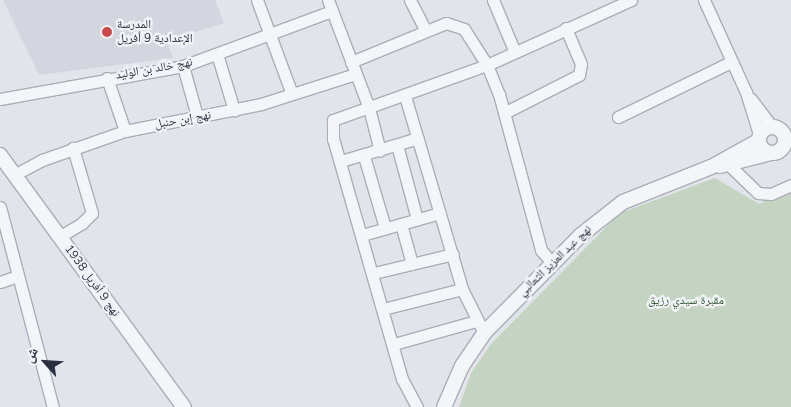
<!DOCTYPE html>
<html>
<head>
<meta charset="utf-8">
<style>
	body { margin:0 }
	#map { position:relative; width:791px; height:407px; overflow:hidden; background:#e1e4ea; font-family:"Nunito Sans","Noto Naskh Arabic",sans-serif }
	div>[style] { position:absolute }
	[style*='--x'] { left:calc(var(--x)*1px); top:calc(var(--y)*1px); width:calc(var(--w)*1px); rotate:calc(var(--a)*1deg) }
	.built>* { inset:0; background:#d3d6df }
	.green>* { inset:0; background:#c5d4c2 }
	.roads { filter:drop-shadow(1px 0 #aaaeb7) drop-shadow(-1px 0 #aaaeb7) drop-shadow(0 1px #aaaeb7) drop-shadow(0 -1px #aaaeb7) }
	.minor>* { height:11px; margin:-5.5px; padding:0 5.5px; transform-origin:5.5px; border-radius:5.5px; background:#f4f5f8 }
	.tertiary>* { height:14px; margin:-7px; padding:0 7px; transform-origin:7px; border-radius:7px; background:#f4f5f8 }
	.tertiary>.ring { margin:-7px; padding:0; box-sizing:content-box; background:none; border:14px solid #f4f5f8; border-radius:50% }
	.dots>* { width:14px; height:14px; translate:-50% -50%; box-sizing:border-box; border:2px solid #f1f3f7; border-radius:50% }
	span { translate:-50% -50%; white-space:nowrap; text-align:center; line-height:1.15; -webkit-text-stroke:4.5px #f1f3f7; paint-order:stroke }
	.poi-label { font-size:12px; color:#2a2f41 }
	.left { translate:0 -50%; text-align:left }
	.street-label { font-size:12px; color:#2a2f41 }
	.park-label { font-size:12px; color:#3a5d37 }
	.north { position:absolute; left:20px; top:337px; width:50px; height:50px; -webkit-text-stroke:4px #f1f3f7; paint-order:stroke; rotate:296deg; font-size:14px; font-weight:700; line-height:20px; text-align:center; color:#2a2f41 }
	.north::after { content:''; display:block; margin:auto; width:18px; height:22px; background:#2a2f41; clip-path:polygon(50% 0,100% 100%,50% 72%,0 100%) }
</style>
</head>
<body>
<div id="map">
	<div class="built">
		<i style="clip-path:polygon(3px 0,215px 0,224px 23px,167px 41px,173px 58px,39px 75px)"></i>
	</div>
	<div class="green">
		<i style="clip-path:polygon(715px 178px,759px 204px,791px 189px,791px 407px,459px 407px,471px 373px,491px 344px,620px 213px)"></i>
	</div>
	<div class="roads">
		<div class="minor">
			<i style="--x:257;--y:0;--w:100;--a:69.6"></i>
			<i style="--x:328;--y:0;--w:116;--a:69.2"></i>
			<i style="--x:369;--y:108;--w:44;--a:75.7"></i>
			<i style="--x:410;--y:0;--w:35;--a:63"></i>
			<i style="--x:493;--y:0;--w:54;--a:67.2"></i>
			<i style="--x:704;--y:0;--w:101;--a:65.5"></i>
			<i style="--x:746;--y:92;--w:44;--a:72.8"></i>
			<i style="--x:217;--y:54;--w:59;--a:73.1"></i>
			<i style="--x:351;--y:62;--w:103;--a:-22.3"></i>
			<i style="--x:446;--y:23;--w:19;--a:18"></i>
			<i style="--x:464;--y:29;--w:43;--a:57.4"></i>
			<i style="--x:487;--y:65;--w:31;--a:68"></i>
			<i style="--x:499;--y:94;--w:162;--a:74.9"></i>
			<i style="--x:541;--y:250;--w:17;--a:50"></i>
			<i style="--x:183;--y:66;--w:52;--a:74.4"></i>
			<i style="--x:107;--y:78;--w:56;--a:71.2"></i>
			<i style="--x:405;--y:96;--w:201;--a:73.5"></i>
			<i style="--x:462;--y:289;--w:49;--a:63.4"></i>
			<i style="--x:0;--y:99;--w:186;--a:-10.2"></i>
			<i style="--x:183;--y:66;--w:159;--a:-20.3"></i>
			<i style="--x:751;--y:99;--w:34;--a:53"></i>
			<i style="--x:506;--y:112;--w:82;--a:-26.9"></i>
			<i style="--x:579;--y:75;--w:11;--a:-80"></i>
			<i style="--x:581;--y:64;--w:39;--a:-113"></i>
			<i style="--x:618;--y:117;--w:126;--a:-26"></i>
			<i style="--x:397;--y:145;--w:77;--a:74.9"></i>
			<i style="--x:364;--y:156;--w:75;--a:73.7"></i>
			<i style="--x:341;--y:161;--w:80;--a:-16.6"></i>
			<i style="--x:729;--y:165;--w:40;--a:44"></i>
			<i style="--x:758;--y:193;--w:13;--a:4"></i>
			<i style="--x:771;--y:194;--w:22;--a:-24"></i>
			<i style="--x:14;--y:175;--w:32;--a:-28"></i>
			<i style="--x:42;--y:160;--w:88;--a:-19.3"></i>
			<i style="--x:125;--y:131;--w:139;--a:-11.2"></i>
			<i style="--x:261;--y:104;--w:99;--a:-17.7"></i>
			<i style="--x:0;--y:207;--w:207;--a:75.2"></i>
			<i style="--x:401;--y:224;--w:41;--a:74.6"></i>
			<i style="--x:362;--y:235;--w:81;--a:-15.8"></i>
			<i style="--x:59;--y:237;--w:27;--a:-31"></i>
			<i style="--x:82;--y:223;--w:14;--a:-45"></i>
			<i style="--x:92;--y:213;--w:68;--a:-106.3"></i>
			<i style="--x:374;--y:273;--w:81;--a:-13.5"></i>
			<i style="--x:0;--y:282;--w:18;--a:-19"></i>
			<i style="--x:383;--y:309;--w:81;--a:-14.2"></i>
			<i style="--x:394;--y:344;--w:85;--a:-15.7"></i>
			<i style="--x:417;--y:407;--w:32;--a:-118"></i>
			<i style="--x:402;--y:379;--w:250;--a:-106"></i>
			<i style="--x:333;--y:139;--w:19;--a:-90"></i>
			<i style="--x:333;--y:120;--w:164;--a:-19.7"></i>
			<i style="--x:487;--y:65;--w:158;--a:-24.3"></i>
		</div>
		<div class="tertiary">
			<i class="ring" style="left:759px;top:127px;width:12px;height:12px"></i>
			<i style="--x:0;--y:155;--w:312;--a:53.9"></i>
			<i style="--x:720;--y:166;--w:53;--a:-14.3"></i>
			<i style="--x:444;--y:407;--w:45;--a:-66.3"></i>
			<i style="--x:462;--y:366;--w:40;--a:-56"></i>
			<i style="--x:484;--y:333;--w:138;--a:-45.3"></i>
			<i style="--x:581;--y:235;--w:53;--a:-38.2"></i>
			<i style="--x:623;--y:202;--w:95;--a:-21.7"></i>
			<i style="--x:711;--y:167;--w:54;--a:-29"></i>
		</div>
	</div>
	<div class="dots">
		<i style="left:107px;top:32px;background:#cd484c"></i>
	</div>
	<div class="poi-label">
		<span class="left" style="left:117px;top:32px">المدرسة<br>الإعدادية 9 أفريل</span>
	</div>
	<div class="street-label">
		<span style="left:154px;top:69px;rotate:-10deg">نهج خالد بن الوليد</span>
		<span style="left:183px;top:120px;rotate:-10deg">نهج إبن حنبل</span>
		<span style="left:555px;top:261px;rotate:-44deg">نهج عبد العزيز الثعالبي</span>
		<span style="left:92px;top:281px;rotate:54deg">نهج 9 أفريل 1938</span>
	</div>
	<div class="park-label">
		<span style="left:686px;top:301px">مقبرة سيدي رزيق</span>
	</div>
	<div class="north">ش</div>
</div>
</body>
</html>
